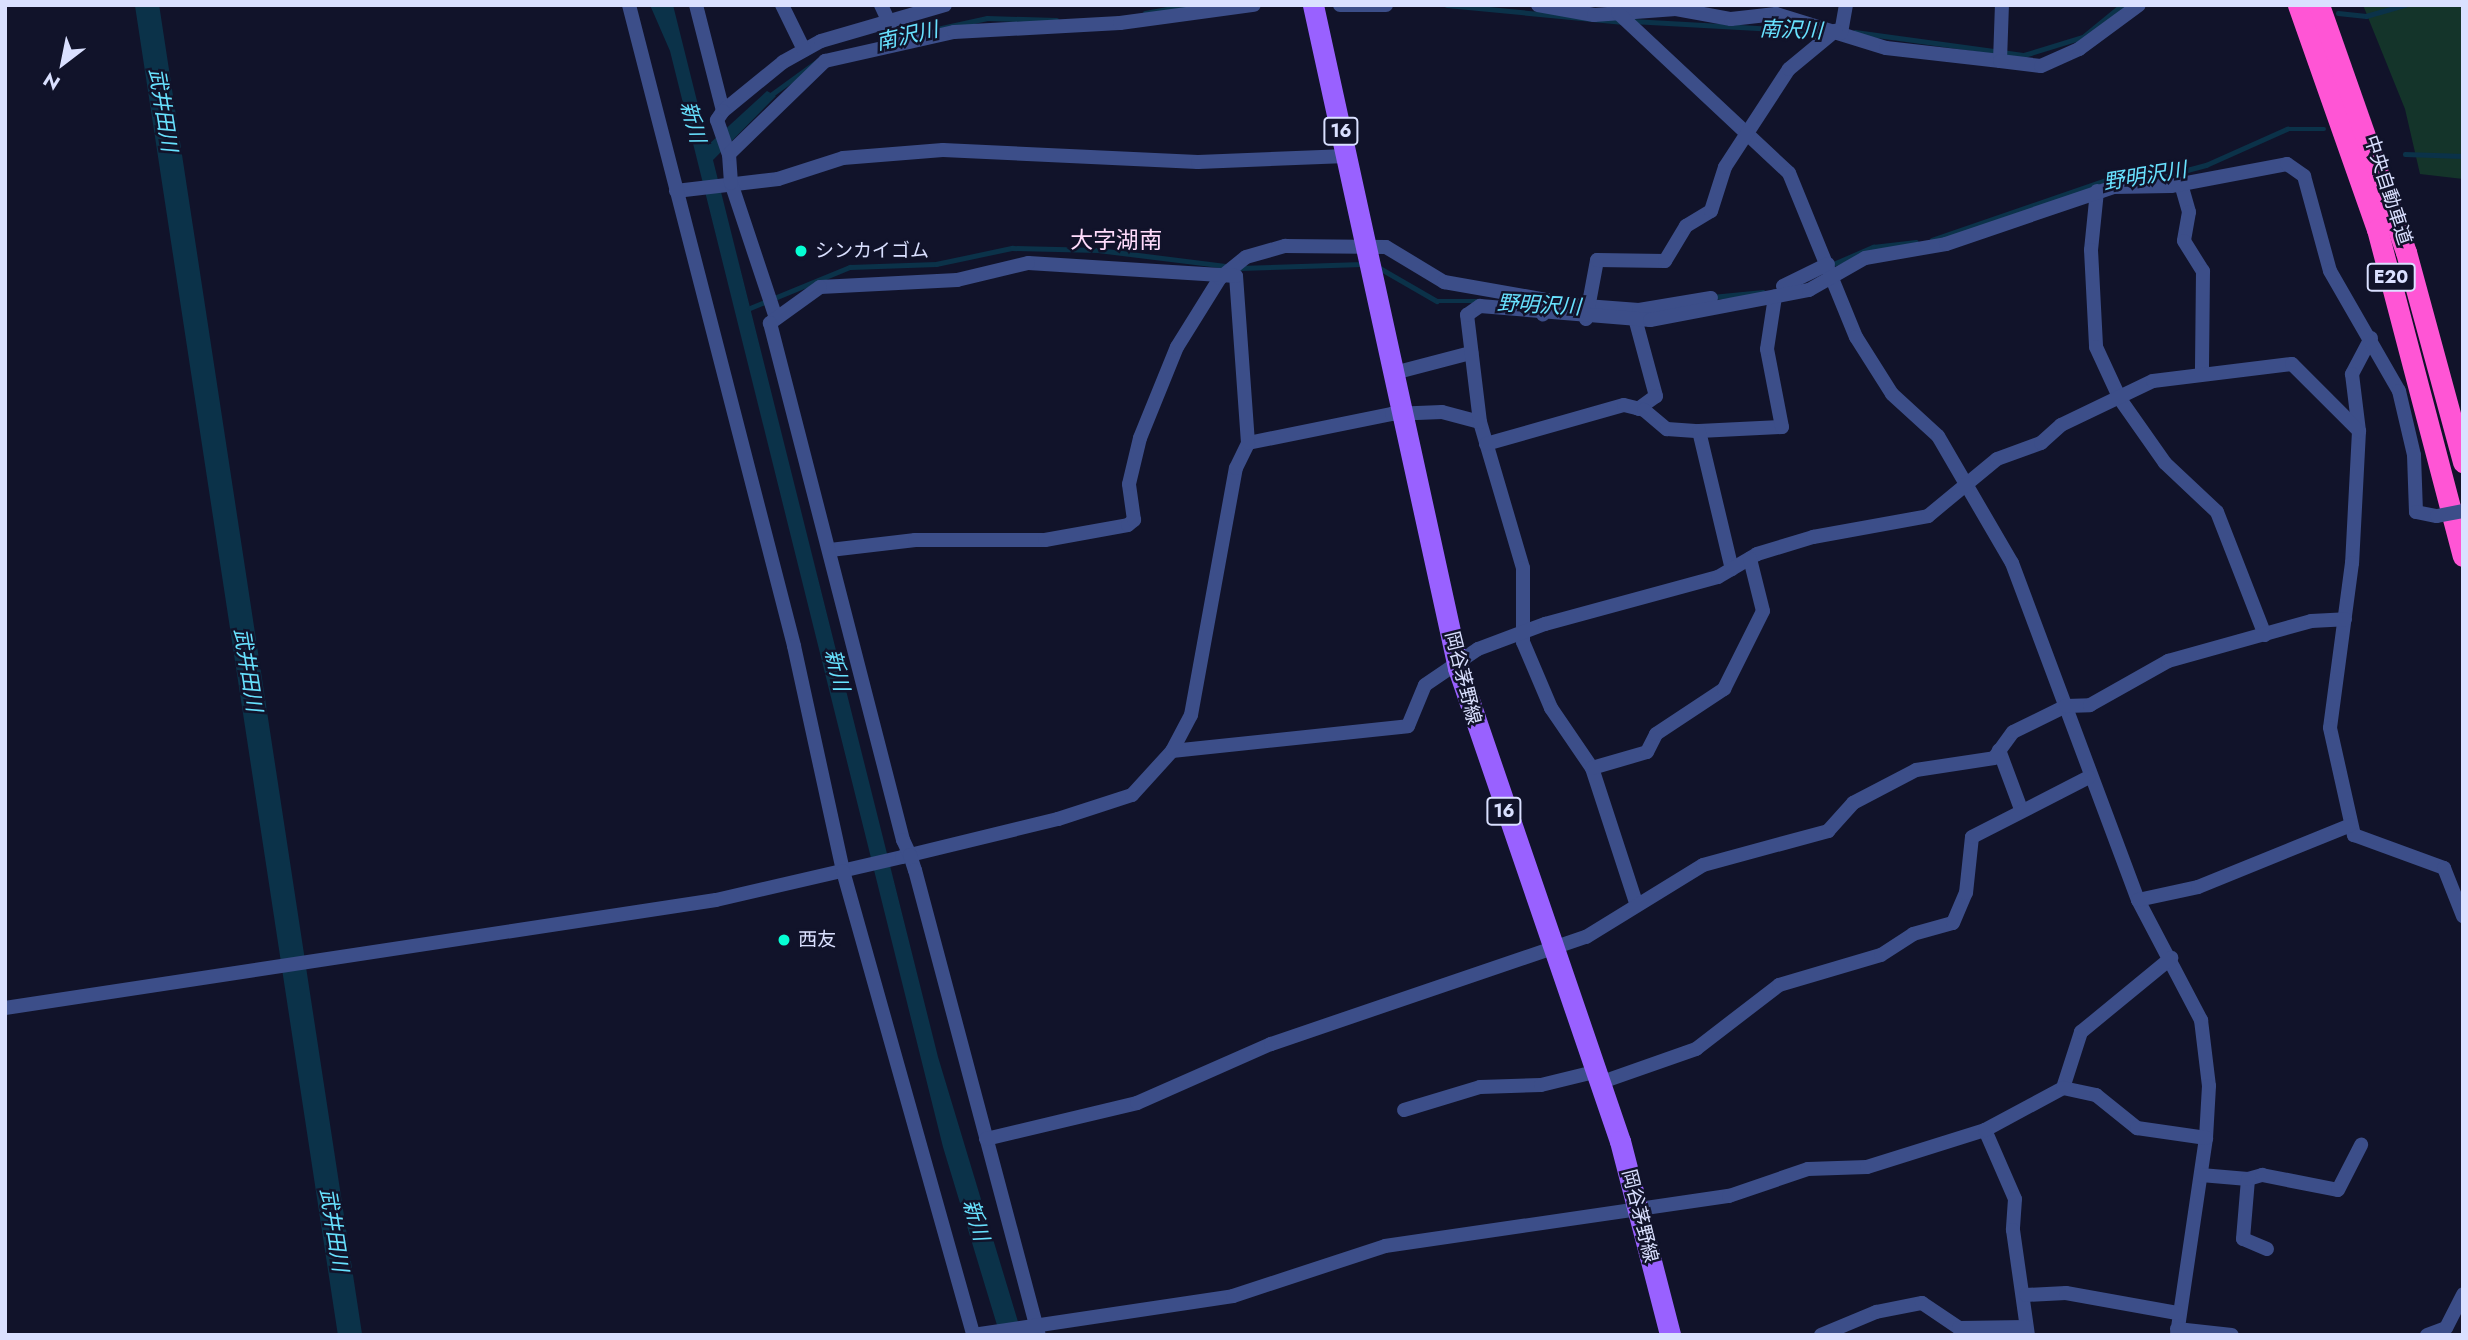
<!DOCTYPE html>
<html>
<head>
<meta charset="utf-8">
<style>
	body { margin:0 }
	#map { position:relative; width:2468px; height:1340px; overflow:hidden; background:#11132a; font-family:Jost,"Noto Sans JP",sans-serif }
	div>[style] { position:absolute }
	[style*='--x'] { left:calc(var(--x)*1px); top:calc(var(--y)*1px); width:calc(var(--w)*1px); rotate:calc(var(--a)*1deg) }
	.green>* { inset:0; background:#14342a }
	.water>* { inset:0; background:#0b3249 }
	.stream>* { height:4.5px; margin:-2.25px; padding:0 2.25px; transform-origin:2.25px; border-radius:2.25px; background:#0b3249 }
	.river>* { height:24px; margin:-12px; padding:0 12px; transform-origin:12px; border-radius:12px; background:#0b3249 }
	.minor>* { height:14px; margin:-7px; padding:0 7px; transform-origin:7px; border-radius:7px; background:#3c4e89 }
	.tertiary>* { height:14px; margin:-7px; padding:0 7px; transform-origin:7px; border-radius:7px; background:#3c4e89 }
	.primary>* { height:21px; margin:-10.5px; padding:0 10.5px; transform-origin:10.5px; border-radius:10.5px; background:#9961ff }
	.motorway>* { height:21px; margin:-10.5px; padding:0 10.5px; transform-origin:10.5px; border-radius:10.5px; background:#ff55d5 }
	.minor-bridge>* { height:14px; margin:-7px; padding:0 7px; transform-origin:7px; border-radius:7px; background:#3c4e89 }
	.dots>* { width:19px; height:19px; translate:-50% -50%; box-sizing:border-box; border:4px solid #11132a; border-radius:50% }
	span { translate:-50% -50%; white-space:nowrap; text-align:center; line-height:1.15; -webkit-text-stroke:5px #11132a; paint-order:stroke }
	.shield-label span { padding:2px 5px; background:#11132a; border:2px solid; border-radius:5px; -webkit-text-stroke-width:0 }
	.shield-label { font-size:18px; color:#dae0ff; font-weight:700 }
	.street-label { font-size:19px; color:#dae0ff }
	.poi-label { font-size:19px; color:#dae0ff }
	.left { translate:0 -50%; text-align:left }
	.water-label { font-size:21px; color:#68e2ff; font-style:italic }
	.quarter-label { font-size:23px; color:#ffdcfc }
	.frame { position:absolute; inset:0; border:7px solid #dae0ff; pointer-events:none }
	.north { position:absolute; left:28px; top:28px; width:70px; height:70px; -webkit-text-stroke:5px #11132a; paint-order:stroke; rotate:212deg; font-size:19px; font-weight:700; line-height:28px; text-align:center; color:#dae0ff }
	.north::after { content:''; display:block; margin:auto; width:24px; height:32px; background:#dae0ff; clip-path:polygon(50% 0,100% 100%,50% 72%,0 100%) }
</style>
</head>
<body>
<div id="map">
	<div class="green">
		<i style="clip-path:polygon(2363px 5px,2463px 5px,2463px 179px,2420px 174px,2405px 109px)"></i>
	</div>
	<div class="water">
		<i style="clip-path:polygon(650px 5px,673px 5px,708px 145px,767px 91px,776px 96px,713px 160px,938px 1057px,1022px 1335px,1000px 1335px,943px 1147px,670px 51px)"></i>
	</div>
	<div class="stream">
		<i style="--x:1447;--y:5;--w:177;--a:5.5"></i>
		<i style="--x:1145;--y:13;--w:45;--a:-10.3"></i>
		<i style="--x:2338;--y:13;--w:28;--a:6"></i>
		<i style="--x:2366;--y:16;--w:41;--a:-15.8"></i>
		<i style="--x:1632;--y:21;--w:179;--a:3.2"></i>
		<i style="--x:937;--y:29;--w:51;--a:-12.4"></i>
		<i style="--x:987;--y:18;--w:69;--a:1.7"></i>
		<i style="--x:1855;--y:32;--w:171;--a:7.8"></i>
		<i style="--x:2024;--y:55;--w:62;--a:-17"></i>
		<i style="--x:2083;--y:37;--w:50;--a:-39.4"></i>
		<i style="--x:768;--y:97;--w:68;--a:-36"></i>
		<i style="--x:2405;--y:154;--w:58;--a:2"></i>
		<i style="--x:1932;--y:240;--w:187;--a:-19"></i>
		<i style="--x:2109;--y:179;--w:48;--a:-1.2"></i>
		<i style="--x:2157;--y:178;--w:51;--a:-14.9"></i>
		<i style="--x:2206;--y:165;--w:89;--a:-24"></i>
		<i style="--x:2287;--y:129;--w:37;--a:0"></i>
		<i style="--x:1831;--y:265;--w:46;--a:-23.2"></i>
		<i style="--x:1873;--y:247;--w:43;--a:-6.6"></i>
		<i style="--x:1378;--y:267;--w:68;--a:30"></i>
		<i style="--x:1437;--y:301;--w:42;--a:0"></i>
		<i style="--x:1239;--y:268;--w:123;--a:-1.9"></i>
		<i style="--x:1712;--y:297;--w:51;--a:-5.6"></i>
		<i style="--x:750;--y:308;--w:108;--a:-22.3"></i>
		<i style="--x:850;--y:267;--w:86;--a:-2"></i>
		<i style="--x:936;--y:264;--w:78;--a:-11.9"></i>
		<i style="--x:1012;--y:248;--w:86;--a:1.3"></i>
		<i style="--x:1098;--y:250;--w:130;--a:7.1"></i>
	</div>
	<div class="river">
		<i style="--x:147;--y:5;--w:1345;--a:81.32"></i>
	</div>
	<div class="minor">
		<i style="--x:696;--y:5;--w:109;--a:75.7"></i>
		<i style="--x:723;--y:111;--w:77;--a:-39.2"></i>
		<i style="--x:783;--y:62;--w:43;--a:-28.9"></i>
		<i style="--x:821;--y:41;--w:129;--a:-16.2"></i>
		<i style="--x:782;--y:5;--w:50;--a:63.9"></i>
		<i style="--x:881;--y:5;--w:21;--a:65"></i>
		<i style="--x:1340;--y:5;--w:46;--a:0"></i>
		<i style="--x:1538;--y:5;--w:57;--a:10.1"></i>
		<i style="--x:1594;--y:15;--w:82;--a:-4.2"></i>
		<i style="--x:1676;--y:9;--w:56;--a:10.3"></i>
		<i style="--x:1731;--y:19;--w:45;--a:-6.3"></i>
		<i style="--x:1776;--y:14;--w:115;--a:17.2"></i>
		<i style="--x:1886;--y:48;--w:115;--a:6.5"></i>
		<i style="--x:2000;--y:61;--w:56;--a:-88"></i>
		<i style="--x:1618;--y:13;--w:234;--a:43.1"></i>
		<i style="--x:1789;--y:173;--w:177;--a:67.8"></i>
		<i style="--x:1856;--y:337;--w:67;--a:57.7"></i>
		<i style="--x:1892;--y:394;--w:62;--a:42.4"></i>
		<i style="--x:1938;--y:436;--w:147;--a:59.8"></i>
		<i style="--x:2012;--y:563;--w:360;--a:69.5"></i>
		<i style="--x:2138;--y:900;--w:136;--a:62.3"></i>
		<i style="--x:2201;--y:1020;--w:66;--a:83.1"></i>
		<i style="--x:2209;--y:1086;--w:52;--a:93.3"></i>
		<i style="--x:2206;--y:1138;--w:199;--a:98.4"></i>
		<i style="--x:1841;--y:33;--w:28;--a:-80"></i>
		<i style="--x:2000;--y:61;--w:41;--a:7"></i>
		<i style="--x:2041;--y:66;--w:42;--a:-24.1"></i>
		<i style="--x:2079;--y:49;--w:74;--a:-36.3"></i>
		<i style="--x:723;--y:111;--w:11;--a:124"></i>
		<i style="--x:717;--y:120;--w:36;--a:71"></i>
		<i style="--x:2181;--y:184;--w:29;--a:74"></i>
		<i style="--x:2189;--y:212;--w:29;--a:100"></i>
		<i style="--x:2184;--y:241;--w:36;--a:58"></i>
		<i style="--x:2203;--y:271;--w:103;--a:90.6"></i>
		<i style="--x:676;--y:191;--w:103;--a:-6.7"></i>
		<i style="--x:778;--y:179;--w:68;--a:-17.9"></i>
		<i style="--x:843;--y:158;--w:100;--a:-4.6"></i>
		<i style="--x:943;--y:150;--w:255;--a:2.7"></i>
		<i style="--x:1198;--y:162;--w:149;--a:-2.3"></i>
		<i style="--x:2097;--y:191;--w:59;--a:95.8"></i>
		<i style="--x:2091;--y:250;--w:97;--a:87"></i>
		<i style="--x:2096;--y:347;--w:57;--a:65.2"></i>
		<i style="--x:2120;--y:399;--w:78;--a:54.9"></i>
		<i style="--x:2165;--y:463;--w:71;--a:43.3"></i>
		<i style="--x:2217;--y:512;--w:132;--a:68.7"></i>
		<i style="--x:1783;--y:286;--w:50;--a:-26.1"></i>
		<i style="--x:1546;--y:303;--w:93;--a:4.3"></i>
		<i style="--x:1639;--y:310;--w:73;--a:-9.5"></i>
		<i style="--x:775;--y:315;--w:139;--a:-108.4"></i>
		<i style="--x:731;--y:183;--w:29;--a:-94"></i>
		<i style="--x:729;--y:154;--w:134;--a:-44.1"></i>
		<i style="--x:825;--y:61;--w:132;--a:-12.7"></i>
		<i style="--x:954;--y:32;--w:166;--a:-3.1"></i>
		<i style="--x:1120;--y:23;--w:135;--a:-7.7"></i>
		<i style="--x:1586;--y:319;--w:60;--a:-79.4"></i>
		<i style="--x:1597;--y:260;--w:68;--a:0.8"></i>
		<i style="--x:1665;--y:261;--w:41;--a:-59"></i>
		<i style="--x:1686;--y:226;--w:29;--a:-31"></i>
		<i style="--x:1711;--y:211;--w:46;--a:-72.3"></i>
		<i style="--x:1725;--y:167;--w:117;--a:-56.9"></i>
		<i style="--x:1789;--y:69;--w:60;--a:-39.6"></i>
		<i style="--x:1636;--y:322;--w:77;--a:74.9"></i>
		<i style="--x:1656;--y:396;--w:22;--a:144"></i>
		<i style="--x:2371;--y:338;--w:41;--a:117.8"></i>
		<i style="--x:2352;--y:374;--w:57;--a:83"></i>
		<i style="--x:2359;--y:431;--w:132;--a:93"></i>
		<i style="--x:2352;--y:563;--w:166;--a:97.6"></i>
		<i style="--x:2330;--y:728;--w:110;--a:77.4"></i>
		<i style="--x:2354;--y:835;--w:96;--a:20.1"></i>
		<i style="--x:2444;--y:868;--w:52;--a:68.4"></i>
		<i style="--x:1394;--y:373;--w:80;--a:-14.6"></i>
		<i style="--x:1480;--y:422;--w:152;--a:73.6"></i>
		<i style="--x:1523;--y:568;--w:74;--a:90"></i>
		<i style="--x:1523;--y:642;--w:72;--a:67"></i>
		<i style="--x:1551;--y:708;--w:73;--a:55.7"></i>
		<i style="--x:1592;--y:768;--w:142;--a:71.9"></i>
		<i style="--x:1699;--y:431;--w:83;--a:-2.8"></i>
		<i style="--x:1782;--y:427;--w:79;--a:-100.9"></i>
		<i style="--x:1767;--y:349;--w:53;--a:-81.3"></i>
		<i style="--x:1248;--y:443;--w:147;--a:-11.4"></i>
		<i style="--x:1392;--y:414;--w:50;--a:-2.3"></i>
		<i style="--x:1442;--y:412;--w:39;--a:15"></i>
		<i style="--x:1480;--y:422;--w:108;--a:-96.9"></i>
		<i style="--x:1467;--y:315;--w:16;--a:-35"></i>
		<i style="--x:1480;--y:306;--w:171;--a:4.7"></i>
		<i style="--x:1650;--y:320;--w:162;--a:-10.7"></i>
		<i style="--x:1809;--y:290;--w:64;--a:-29.7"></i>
		<i style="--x:1865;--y:258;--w:82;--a:-9.8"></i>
		<i style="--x:1946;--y:244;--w:176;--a:-18.8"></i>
		<i style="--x:2113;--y:187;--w:58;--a:-1"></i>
		<i style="--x:2171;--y:186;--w:118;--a:-10.7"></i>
		<i style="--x:2287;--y:164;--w:21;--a:35"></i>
		<i style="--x:2304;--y:176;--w:98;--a:74.7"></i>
		<i style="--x:2330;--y:271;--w:138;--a:60.1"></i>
		<i style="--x:2399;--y:391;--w:66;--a:76.8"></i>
		<i style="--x:2414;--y:455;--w:57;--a:88"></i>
		<i style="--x:2416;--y:512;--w:21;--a:11"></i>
		<i style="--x:1486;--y:444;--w:143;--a:-15.8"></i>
		<i style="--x:1624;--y:405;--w:21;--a:14"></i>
		<i style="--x:1644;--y:410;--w:30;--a:40"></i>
		<i style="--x:1667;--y:429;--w:32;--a:4"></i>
		<i style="--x:1699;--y:431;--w:142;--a:76.6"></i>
		<i style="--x:830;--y:550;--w:86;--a:-6.7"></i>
		<i style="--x:915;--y:540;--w:130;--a:0"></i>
		<i style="--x:1045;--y:540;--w:84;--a:-10.2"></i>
		<i style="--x:1128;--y:525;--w:8;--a:-40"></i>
		<i style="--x:1134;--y:520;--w:36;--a:-98"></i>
		<i style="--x:1129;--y:484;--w:47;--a:-76.6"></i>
		<i style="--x:1140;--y:438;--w:98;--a:-67.9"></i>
		<i style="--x:1177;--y:347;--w:81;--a:-58.1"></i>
		<i style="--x:1220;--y:278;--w:33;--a:-39"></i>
		<i style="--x:1246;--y:257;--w:41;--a:-15.8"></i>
		<i style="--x:1285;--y:246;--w:101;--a:0.6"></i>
		<i style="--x:1386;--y:247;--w:68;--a:31.1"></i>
		<i style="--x:1444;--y:282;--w:105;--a:9.9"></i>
		<i style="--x:1547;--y:300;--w:15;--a:106"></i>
		<i style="--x:1999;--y:750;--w:63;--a:69.6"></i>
		<i style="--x:1172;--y:751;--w:237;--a:-6"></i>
		<i style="--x:1408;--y:726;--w:44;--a:-67.5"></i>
		<i style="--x:1425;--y:685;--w:64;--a:-34.2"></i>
		<i style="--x:1478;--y:649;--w:72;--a:-20.5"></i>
		<i style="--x:1545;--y:624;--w:179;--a:-15.2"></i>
		<i style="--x:1718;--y:577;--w:45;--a:-30.5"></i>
		<i style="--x:1757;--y:554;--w:59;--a:-16.9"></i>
		<i style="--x:1813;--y:537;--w:117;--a:-10.3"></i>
		<i style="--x:1928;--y:516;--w:89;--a:-39.6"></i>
		<i style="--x:1997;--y:459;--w:47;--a:-20"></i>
		<i style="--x:2041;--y:443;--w:27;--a:-42"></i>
		<i style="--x:2061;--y:425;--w:102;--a:-25.6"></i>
		<i style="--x:2153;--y:381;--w:140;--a:-7"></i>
		<i style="--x:2292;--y:364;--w:95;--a:45"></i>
		<i style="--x:1592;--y:768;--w:57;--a:-16.2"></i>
		<i style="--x:1647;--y:752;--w:20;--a:-63"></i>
		<i style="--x:1656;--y:734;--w:82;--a:-33.5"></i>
		<i style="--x:1724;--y:689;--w:87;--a:-63.4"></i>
		<i style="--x:1763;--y:611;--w:54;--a:-104"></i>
		<i style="--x:2138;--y:900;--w:61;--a:-12.2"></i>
		<i style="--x:2198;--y:887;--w:165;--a:-22.1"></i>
		<i style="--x:5;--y:1008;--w:719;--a:-8.64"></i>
		<i style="--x:716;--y:900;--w:191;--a:-13"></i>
		<i style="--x:902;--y:857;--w:8;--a:-14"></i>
		<i style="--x:910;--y:855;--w:152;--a:-13.7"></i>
		<i style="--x:1058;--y:819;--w:78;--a:-18"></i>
		<i style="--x:1132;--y:795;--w:59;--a:-47.7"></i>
		<i style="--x:1172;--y:751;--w:41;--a:-62.2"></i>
		<i style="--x:1191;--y:715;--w:251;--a:-79.7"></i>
		<i style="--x:1236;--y:468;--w:28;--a:-64"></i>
		<i style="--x:1248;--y:443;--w:167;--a:-94.1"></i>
		<i style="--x:1236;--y:276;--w:208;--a:-176.4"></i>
		<i style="--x:1028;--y:263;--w:73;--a:166.5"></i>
		<i style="--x:957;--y:280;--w:137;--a:177.1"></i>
		<i style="--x:820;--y:287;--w:62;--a:144.2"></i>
		<i style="--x:770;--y:323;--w:534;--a:75.57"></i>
		<i style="--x:903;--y:840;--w:17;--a:65"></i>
		<i style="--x:910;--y:855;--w:16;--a:72"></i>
		<i style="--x:915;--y:870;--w:481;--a:75.1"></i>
		<i style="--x:1602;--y:1082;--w:100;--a:-19.3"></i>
		<i style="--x:1696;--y:1049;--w:105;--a:-37.6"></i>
		<i style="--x:1779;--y:985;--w:106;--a:-16.4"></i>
		<i style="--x:1881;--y:955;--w:38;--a:-33"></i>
		<i style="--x:1913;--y:934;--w:41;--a:-15.4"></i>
		<i style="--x:1953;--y:923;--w:33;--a:-67"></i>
		<i style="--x:1966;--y:893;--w:56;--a:-83.9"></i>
		<i style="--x:1972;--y:837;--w:131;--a:-27.1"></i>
		<i style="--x:2063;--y:1088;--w:59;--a:-72.2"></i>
		<i style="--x:2081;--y:1032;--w:117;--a:-39.4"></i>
		<i style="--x:1404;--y:1110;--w:79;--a:-16.8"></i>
		<i style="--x:1480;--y:1087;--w:61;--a:-1.9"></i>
		<i style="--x:1541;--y:1085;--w:59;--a:-13.8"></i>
		<i style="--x:1985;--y:1130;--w:75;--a:66.5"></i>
		<i style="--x:2015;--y:1199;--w:31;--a:94"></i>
		<i style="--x:2013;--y:1230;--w:106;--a:81.9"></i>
		<i style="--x:986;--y:1139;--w:155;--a:-13.4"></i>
		<i style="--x:1137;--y:1103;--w:146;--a:-23.8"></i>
		<i style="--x:1271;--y:1044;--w:333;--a:-18.8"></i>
		<i style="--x:1586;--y:937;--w:137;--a:-31.6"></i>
		<i style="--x:1703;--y:865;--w:130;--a:-15.2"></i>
		<i style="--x:1828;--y:831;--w:38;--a:-48"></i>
		<i style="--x:1853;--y:803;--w:71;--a:-27.6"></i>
		<i style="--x:1916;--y:770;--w:79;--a:-8.7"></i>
		<i style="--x:1994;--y:758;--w:32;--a:-54"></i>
		<i style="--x:2013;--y:732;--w:59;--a:-26.1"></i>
		<i style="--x:2066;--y:706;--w:24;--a:-2"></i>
		<i style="--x:2090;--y:705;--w:90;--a:-29.4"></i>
		<i style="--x:2168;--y:661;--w:148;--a:-15.6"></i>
		<i style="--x:2311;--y:621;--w:34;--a:-3"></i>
		<i style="--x:2201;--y:1175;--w:47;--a:4.9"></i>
		<i style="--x:2267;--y:1249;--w:26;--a:-157"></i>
		<i style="--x:2243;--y:1239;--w:60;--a:-85.2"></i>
		<i style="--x:2248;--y:1179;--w:15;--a:-16"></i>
		<i style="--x:2262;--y:1175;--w:77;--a:11.2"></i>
		<i style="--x:2338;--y:1190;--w:51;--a:-62.9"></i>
		<i style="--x:2026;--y:1295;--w:40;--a:-2.9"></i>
		<i style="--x:2066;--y:1293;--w:113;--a:10.2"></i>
		<i style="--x:2177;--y:1329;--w:55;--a:6.2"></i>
		<i style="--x:973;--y:1335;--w:263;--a:-8.5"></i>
		<i style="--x:1233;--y:1296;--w:160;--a:-18.2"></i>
		<i style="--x:1385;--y:1246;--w:348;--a:-8.3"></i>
		<i style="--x:1729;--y:1196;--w:83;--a:-18.9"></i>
		<i style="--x:1808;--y:1169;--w:59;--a:-1.9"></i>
		<i style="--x:1867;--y:1167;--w:124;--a:-17.4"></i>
		<i style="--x:1985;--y:1130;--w:89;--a:-28.3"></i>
		<i style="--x:2063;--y:1088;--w:34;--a:12"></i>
		<i style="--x:2096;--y:1095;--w:53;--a:38.8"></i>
		<i style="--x:2137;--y:1128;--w:70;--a:8.2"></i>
		<i style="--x:1821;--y:1335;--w:60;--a:-22.7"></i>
		<i style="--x:1876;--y:1312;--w:47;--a:-11.1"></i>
		<i style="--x:1922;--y:1303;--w:45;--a:34"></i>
		<i style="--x:1959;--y:1328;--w:67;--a:-0.9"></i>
		<i style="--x:2427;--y:1335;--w:20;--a:-20"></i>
		<i style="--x:2446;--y:1328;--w:38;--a:-63"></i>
	</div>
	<div class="tertiary">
		<i style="--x:629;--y:5;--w:662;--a:75.56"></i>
		<i style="--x:794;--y:646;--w:230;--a:77.7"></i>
		<i style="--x:843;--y:871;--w:482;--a:74.3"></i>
	</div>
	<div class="primary">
		<i style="--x:1313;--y:5;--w:679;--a:77.66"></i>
		<i style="--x:1458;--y:668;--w:500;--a:71.1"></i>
		<i style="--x:1620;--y:1141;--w:200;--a:75.5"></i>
	</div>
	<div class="motorway">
		<i style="--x:2298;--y:5;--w:238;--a:70.6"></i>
		<i style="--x:2377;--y:229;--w:338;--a:75.3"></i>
		<i style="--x:2319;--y:5;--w:262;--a:70.6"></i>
		<i style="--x:2406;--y:252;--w:218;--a:74.8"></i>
	</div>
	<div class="minor-bridge">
		<i style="--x:2437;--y:516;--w:26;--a:-11"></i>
	</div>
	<div class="dots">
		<i style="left:801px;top:251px;background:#06ffd4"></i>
		<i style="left:784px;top:940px;background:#06ffd4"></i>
	</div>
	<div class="shield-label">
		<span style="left:1341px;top:131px">16</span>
		<span style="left:2391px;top:277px">E20</span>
		<span style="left:1504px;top:811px">16</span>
	</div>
	<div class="street-label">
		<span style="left:2388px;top:190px;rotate:72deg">中央自動車道</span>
		<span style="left:1463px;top:678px;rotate:76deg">岡谷茅野線</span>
		<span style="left:1640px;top:1216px;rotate:76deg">岡谷茅野線</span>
	</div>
	<div class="poi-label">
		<span class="left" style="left:815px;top:251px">シンカイゴム</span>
		<span class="left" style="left:798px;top:940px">西友</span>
	</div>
	<div class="water-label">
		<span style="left:1791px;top:30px;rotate:2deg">南沢川</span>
		<span style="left:907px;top:36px;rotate:-13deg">南沢川</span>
		<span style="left:163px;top:110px;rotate:81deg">武井田川</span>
		<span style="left:693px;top:122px;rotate:75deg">新川</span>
		<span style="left:2145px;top:176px;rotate:-9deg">野明沢川</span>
		<span style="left:1539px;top:305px;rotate:3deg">野明沢川</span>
		<span style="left:248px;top:670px;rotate:81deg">武井田川</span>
		<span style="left:837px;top:670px;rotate:76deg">新川</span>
		<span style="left:976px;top:1220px;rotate:73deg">新川</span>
		<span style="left:334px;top:1230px;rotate:81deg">武井田川</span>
	</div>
	<div class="quarter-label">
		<span style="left:1116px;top:240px">大字湖南</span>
	</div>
	<div class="frame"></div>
	<div class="north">N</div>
</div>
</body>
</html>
